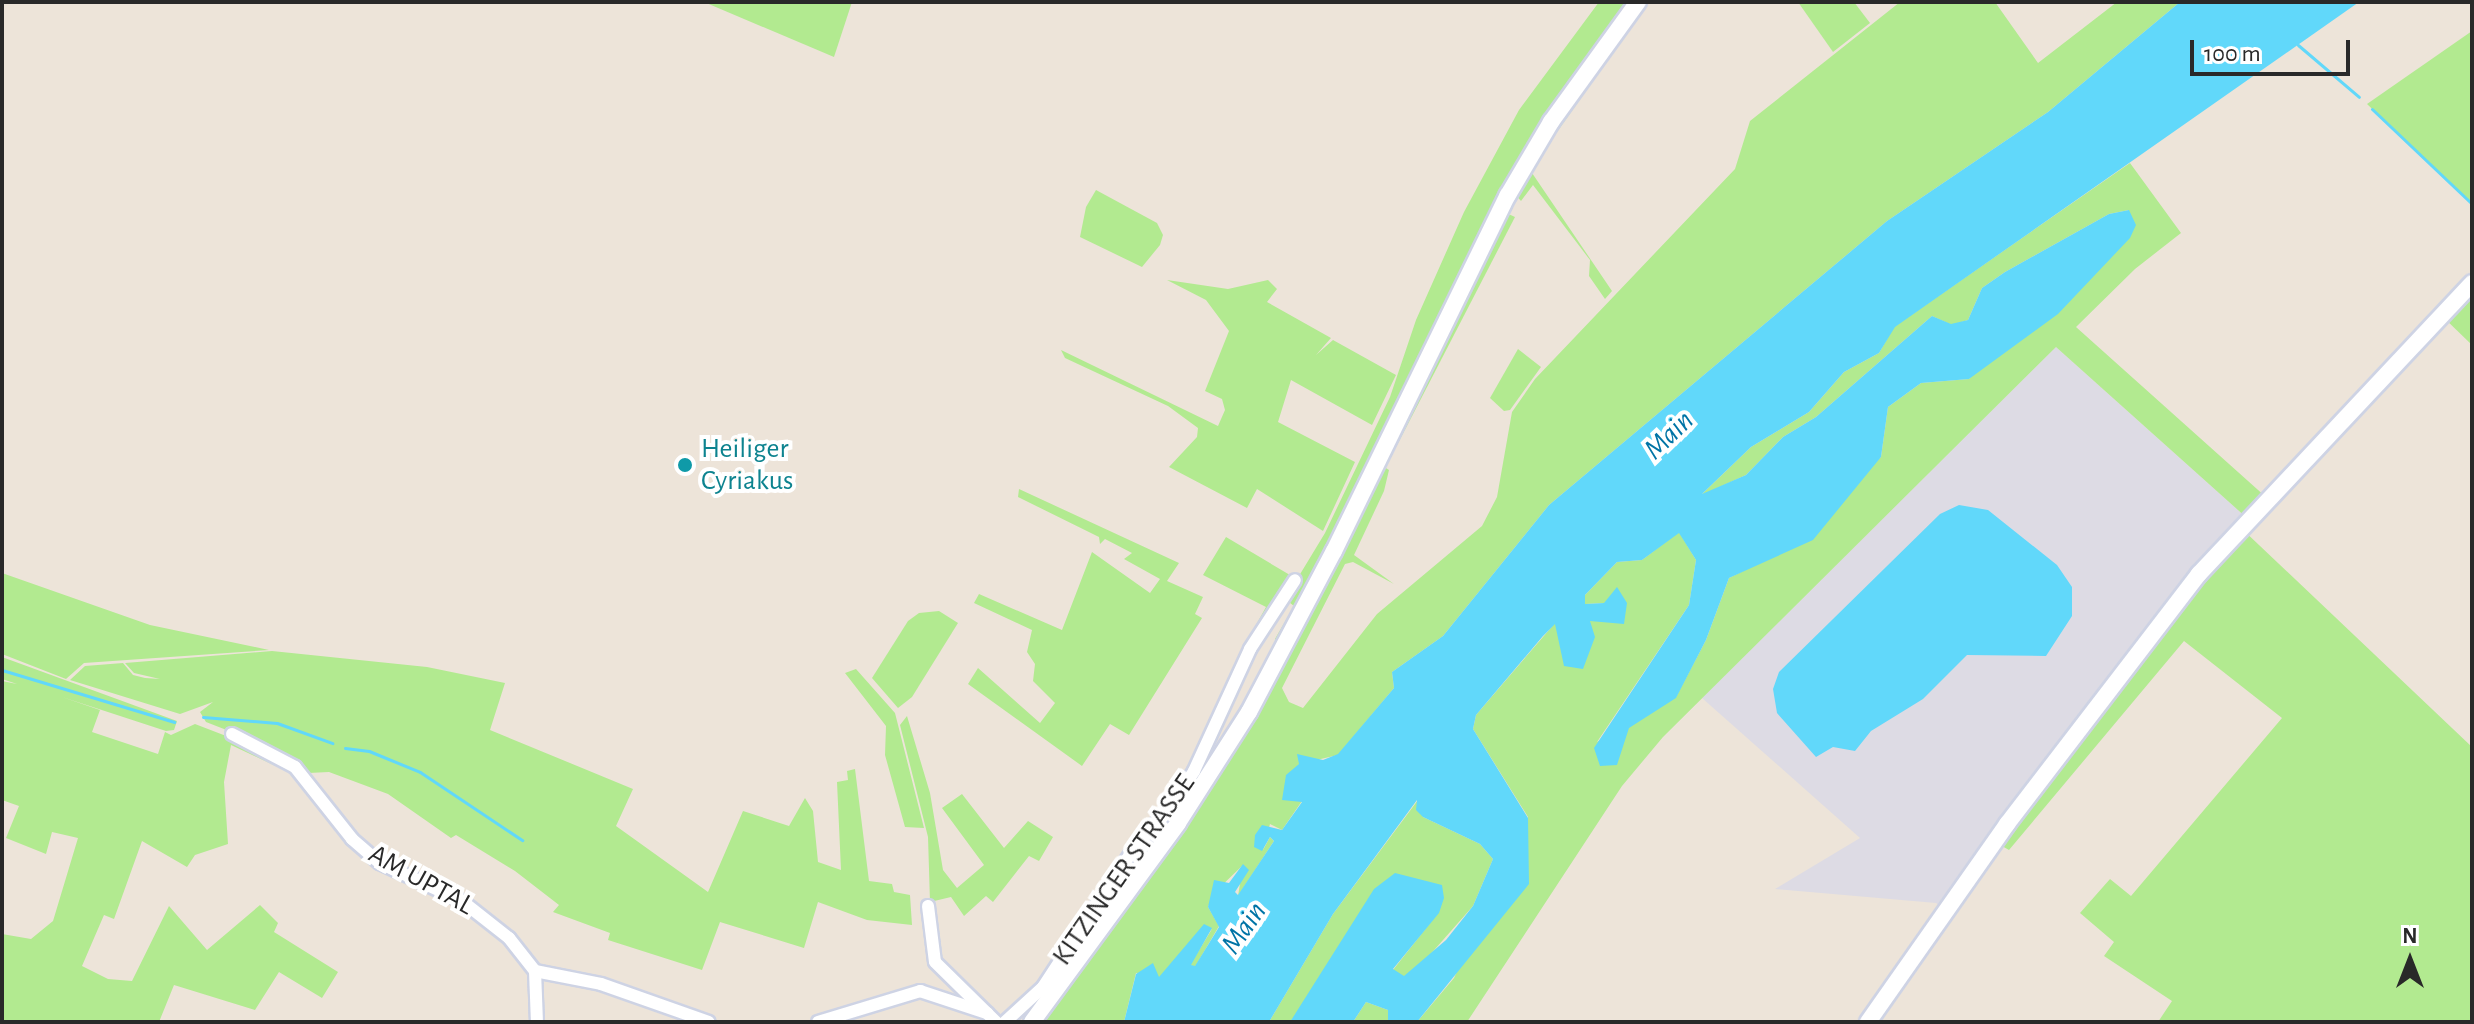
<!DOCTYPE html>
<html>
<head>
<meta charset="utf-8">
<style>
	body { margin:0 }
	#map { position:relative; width:2474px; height:1024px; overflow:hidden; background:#ede4d9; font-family:"Alegreya Sans",sans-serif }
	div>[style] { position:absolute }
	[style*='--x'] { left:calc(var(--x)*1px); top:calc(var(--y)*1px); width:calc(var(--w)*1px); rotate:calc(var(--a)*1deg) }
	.industrial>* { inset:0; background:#dddbe4 }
	.green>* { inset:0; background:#b2ea90 }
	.water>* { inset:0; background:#61d8fa }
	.stream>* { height:3px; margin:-1.5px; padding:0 1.5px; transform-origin:1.5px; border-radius:1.5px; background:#61d8fa }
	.roads { filter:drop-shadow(2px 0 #ced3e4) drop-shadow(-2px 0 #ced3e4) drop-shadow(0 2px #ced3e4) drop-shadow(0 -2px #ced3e4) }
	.minor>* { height:12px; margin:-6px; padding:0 6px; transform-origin:6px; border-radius:6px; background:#fff }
	.secondary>* { height:16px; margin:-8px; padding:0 8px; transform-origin:8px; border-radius:8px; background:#fff }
	.dots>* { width:22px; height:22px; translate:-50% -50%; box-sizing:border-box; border:4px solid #fff; border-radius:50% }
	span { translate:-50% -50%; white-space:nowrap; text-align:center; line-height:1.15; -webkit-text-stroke:8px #fff; paint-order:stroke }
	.culture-label { font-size:28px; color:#0d838f }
	.left { translate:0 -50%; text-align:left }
	.street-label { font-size:28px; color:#292929 }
	.water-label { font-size:30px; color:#0074a6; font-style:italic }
	.frame { position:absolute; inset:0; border:4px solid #292929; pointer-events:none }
	.north { position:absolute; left:2370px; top:920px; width:80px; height:80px; -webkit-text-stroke:6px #fff; paint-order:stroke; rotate:0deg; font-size:22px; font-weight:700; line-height:32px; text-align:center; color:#292929 }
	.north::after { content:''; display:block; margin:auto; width:28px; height:36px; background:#292929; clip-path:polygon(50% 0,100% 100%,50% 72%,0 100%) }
	.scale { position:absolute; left:2190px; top:40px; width:160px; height:36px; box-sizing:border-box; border:4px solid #292929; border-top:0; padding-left:10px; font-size:24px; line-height:28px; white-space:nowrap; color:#292929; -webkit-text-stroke:6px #fff; paint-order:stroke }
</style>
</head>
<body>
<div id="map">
	<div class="industrial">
		<i style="clip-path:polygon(2056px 347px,2248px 519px,1946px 910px,1936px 903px,1775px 889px,1860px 838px,1702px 698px)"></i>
	</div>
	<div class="green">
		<i style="clip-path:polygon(704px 2px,852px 2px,834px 57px)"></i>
		<i style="clip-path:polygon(1599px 2px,1636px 2px,1553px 114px,1277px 646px,1275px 639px,1294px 606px,1285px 599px,1325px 533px,1390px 397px,1416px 320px,1464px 212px,1519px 110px)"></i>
		<i style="clip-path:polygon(1641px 2px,1649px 2px,1530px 170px,1612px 291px,1605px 299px,1589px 276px,1590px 260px,1533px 185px,1521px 201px,1513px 192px)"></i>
		<i style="clip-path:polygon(1798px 2px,1854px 2px,1870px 23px,1833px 52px)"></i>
		<i style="clip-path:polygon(1900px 2px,1995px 2px,2038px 63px,2117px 2px,2180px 2px,2048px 112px,1887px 221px,1549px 505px,1443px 636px,1392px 672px,1394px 688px,1338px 755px,1299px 764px,1296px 798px,1302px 801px,1282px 830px,1270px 824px,1263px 850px,1270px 837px,1274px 841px,1238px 896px,1243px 865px,1214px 893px,1208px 907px,1219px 926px,1195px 967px,1190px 965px,1212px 929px,1159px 978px,1136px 973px,1124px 1022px,1036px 1022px,1214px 777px,1381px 465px,1389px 470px,1384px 491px,1354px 555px,1394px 584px,1353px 562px,1345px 564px,1282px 688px,1289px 702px,1303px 708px,1377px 614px,1482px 526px,1497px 497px,1512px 412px,1535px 379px,1735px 169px,1750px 121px)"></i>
		<i style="clip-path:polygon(2472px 31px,2472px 204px,2367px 104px)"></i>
		<i style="clip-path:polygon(2130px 163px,2181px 233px,2135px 269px,2076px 327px,2267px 498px,2248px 519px,2056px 347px,1663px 737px,1622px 786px,1467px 1022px,1417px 1022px,1454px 978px,1528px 817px,1473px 729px,1476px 715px,1555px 623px,1589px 620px,1604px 603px,1585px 604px,1585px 595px,1617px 562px,1642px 560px,1679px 532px,1696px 560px,1689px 605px,1597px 742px,1676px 697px,1706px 640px,1729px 578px,1765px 560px,1881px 457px,1888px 407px,1921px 383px,1969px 379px,2129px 210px,2109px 214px,2005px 272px,1982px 288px,1968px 320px,1952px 325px,1932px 316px,1816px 417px,1783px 437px,1746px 475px,1700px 496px,1751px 447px,1809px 412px,1844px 372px,1879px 353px,1894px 327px)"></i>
		<i style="clip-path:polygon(1096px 190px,1157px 223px,1163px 235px,1160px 245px,1142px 267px,1080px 237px,1086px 207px)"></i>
		<i style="clip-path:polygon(1504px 212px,1515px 217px,1396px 447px,1389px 449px)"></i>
		<i style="clip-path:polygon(1167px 280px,1228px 289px,1268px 280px,1277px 289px,1267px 302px,1331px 338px,1316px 355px,1333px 340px,1396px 375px,1372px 425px,1291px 380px,1278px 422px,1355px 462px,1323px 531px,1257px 489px,1247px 508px,1169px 467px,1197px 437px,1198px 428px,1168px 406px,1065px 358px,1061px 350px,1218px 426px,1225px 410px,1222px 399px,1205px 391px,1229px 331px,1206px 300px)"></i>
		<i style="clip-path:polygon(2464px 291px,2472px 299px,2472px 345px,2441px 315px)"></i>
		<i style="clip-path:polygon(1518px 349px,1541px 367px,1510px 410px,1504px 411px,1490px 398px)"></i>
		<i style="clip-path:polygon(1019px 489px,1179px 563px,1167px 581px,1203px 597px,1195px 614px,1202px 618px,1129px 735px,1110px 724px,1082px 766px,968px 684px,978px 668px,1040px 723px,1055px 703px,1033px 681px,1035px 664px,1027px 652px,1032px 630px,974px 603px,979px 594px,1062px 630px,1092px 552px,1150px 593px,1160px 579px,1124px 559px,1132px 553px,1105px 539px,1100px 544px,1099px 537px,1018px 497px)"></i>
		<i style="clip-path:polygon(2240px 527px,2472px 747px,2472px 1022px,2158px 1022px,2172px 1001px,2104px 956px,2114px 942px,2080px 913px,2110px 879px,2131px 896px,2282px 718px,2184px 641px,2009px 850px,2002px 846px,1966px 899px,1961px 890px)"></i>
		<i style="clip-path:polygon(1226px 537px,1295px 578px,1261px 628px,1256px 625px,1266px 607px,1203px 575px)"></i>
		<i style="clip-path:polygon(2px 573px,150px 625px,269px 650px,84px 663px,66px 679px,2px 654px)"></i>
		<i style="clip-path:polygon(939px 611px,958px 623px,912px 697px,898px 708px,872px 678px,908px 621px,919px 613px)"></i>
		<i style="clip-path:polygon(272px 651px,427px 667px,505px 683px,490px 730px,633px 789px,616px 826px,708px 892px,743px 811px,789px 826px,805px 798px,813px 811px,818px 862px,841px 870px,837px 782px,848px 780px,847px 771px,855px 769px,869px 881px,892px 884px,894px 892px,910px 895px,912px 925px,867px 920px,818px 902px,804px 948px,720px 922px,702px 970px,608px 940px,610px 933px,553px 912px,559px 905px,515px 871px,456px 835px,451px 838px,388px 794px,329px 772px,308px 773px,278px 750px,206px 722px,200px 712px,213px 702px,180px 714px,70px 680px,85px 666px,123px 663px,133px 675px,145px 678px,160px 679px,134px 673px,125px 663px)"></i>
		<i style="clip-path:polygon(2px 657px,177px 721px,174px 730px,166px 731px,62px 697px,100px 710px,92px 732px,158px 754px,165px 732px,171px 735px,195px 724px,260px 749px,297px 776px,231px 745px,224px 782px,228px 844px,195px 855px,187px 867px,142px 841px,114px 919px,104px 915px,82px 966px,108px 979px,132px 981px,169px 906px,207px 950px,260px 905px,278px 923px,274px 932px,338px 972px,322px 998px,279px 972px,255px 1010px,174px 985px,159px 1022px,2px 1022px,2px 934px,31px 939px,53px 921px,78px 838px,52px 832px,46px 854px,6px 838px,19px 806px,2px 800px,2px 681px,17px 684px,2px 679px)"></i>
		<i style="clip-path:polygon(856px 669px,895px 713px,924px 828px,905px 827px,885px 755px,886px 726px,845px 673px)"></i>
		<i style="clip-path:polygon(907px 716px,930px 793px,943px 870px,957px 888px,984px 865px,942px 808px,962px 794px,1004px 848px,1028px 821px,1053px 837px,1039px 861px,1029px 856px,993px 902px,986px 896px,964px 916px,951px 897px,930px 902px,928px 837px,900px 725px)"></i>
		<i style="clip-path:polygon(1418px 800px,1423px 817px,1480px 844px,1493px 859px,1473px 906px,1413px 974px,1404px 977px,1393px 970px,1438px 913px,1308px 1000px,1290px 1022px,1269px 1022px,1333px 914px)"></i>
		<i style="clip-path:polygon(1366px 1002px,1388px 1010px,1389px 1021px,1353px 1022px)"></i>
	</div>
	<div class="water">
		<i style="clip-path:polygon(2180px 2px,2359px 2px,1895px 327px,1879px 353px,1844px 372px,1809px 412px,1751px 447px,1702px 494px,1746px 475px,1783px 437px,1816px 417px,1932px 316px,1951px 324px,1968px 320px,1982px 288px,2005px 272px,2109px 214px,2129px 210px,2136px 225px,2130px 238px,2058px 314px,1969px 379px,1921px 383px,1888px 407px,1881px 457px,1813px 540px,1729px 578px,1706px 640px,1676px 698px,1629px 728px,1617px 765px,1600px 766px,1594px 748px,1689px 605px,1696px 560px,1679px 533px,1642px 560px,1617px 562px,1585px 595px,1585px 604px,1604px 603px,1617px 587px,1627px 603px,1624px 624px,1590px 621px,1595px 637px,1583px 669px,1564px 666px,1555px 624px,1543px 636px,1476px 715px,1473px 729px,1528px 818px,1529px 884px,1417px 1022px,1388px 1022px,1388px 1010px,1366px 1002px,1353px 1022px,1290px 1022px,1374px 889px,1395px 873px,1442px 885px,1444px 898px,1439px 913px,1393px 969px,1404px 976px,1446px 940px,1473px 906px,1493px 859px,1480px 844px,1423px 817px,1416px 810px,1417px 800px,1333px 914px,1269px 1022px,1124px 1022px,1136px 974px,1153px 963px,1159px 977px,1204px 924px,1212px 928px,1191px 965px,1195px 966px,1219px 927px,1208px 907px,1214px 880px,1229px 883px,1243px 864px,1249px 870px,1235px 892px,1238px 895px,1274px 841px,1270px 837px,1262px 851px,1254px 847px,1255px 835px,1262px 825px,1282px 830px,1302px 802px,1282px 800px,1286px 775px,1299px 764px,1297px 754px,1323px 760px,1338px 754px,1394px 688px,1392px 672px,1443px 636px,1549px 505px,1887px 221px,2048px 112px)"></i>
		<i style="clip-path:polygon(1959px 505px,1988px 510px,2057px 565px,2072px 587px,2072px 616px,2046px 656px,1967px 655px,1923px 699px,1871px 731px,1855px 751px,1833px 747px,1816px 757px,1777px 713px,1773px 689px,1779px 672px,1940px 514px)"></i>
	</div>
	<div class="stream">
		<i style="--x:2298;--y:45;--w:80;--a:40.4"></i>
		<i style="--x:2372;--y:109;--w:138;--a:43.5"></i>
		<i style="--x:2;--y:670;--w:180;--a:16.8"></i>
		<i style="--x:203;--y:717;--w:74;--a:4.6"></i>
		<i style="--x:277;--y:723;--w:59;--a:20"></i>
		<i style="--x:345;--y:748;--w:24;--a:7"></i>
		<i style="--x:369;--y:751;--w:55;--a:22.4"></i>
		<i style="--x:420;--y:772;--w:123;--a:33.7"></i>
	</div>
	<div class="roads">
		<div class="minor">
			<i style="--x:232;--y:734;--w:71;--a:27.6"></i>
			<i style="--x:295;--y:767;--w:92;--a:51.6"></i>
			<i style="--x:352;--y:839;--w:37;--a:41"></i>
			<i style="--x:380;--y:863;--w:90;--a:24.9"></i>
			<i style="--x:462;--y:901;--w:60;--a:38.2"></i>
			<i style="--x:509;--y:938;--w:42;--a:51.8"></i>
			<i style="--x:535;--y:971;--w:51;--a:87.8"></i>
			<i style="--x:928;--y:906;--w:56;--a:82.9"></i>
			<i style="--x:935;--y:962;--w:86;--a:44.5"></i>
			<i style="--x:535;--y:971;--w:67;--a:11.1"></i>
			<i style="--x:601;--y:984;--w:114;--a:19.4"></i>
			<i style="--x:818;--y:1022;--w:107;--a:-16.9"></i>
			<i style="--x:920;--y:991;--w:71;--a:18.2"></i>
			<i style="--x:1005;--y:1022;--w:52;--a:-42.6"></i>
			<i style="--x:1043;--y:987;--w:164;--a:-56.7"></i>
			<i style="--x:1133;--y:850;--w:63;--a:-49.5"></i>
			<i style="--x:1174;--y:802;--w:37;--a:-57"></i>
			<i style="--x:1194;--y:771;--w:134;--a:-65.3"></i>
			<i style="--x:1250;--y:649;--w:82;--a:-56.9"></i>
		</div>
		<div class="secondary">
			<i style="--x:1032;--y:1022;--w:247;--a:-53.7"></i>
			<i style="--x:1178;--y:823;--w:132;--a:-57.4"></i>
			<i style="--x:1249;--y:712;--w:182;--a:-62.2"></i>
			<i style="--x:1334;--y:551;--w:396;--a:-64"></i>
			<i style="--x:1508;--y:195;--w:85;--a:-59.5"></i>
			<i style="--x:1551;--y:122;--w:148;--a:-54.1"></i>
			<i style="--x:1868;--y:1022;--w:242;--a:-54.9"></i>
			<i style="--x:2007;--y:824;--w:315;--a:-52.5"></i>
			<i style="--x:2199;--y:574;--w:399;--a:-46.8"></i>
		</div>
	</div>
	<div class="dots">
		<i style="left:685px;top:465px;background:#0f9aa8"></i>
	</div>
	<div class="culture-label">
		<span class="left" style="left:701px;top:465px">Heiliger<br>Cyriakus</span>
	</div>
	<div class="street-label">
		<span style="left:1124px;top:870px;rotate:-55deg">KITZINGER STRASSE</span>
		<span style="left:421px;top:880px;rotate:29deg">AM UPTAL</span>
	</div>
	<div class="water-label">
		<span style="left:1669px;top:435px;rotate:-44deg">Main</span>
		<span style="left:1244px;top:928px;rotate:-55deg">Main</span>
	</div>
	<div class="frame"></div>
	<div class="north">N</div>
	<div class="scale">100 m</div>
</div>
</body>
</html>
